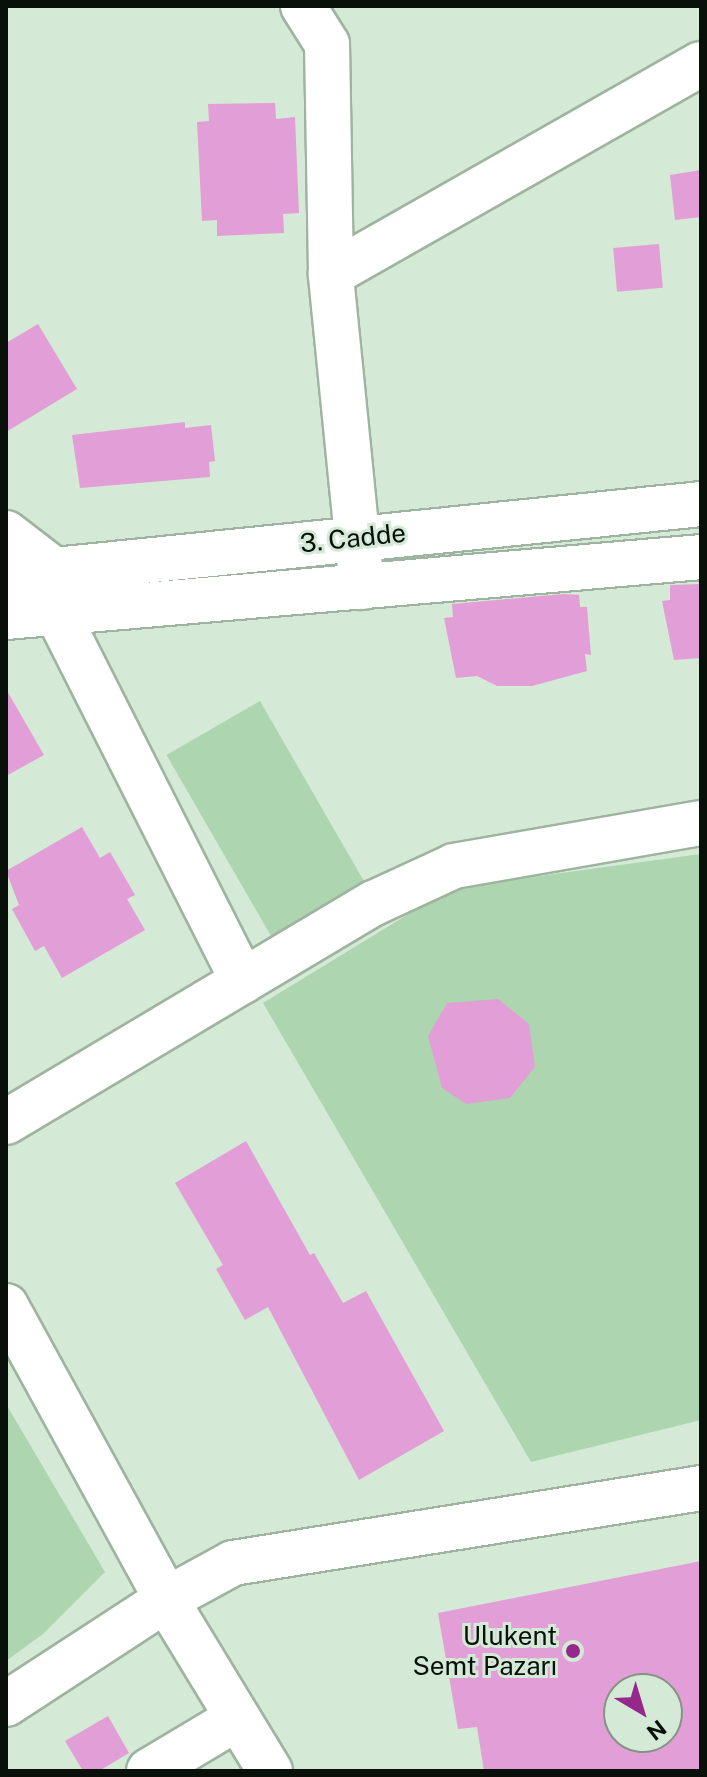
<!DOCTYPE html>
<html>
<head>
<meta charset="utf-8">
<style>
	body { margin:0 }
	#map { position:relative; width:707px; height:1777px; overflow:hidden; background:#d4ead6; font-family:"Public Sans",sans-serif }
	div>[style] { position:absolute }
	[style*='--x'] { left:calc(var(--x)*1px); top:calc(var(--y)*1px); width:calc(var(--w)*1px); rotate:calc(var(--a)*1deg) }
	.green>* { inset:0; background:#add6b0; transform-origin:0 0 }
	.building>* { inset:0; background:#e29ed6; transform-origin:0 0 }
	.roads { filter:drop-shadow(2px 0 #9fb4a0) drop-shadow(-2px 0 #9fb4a0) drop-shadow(0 2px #9fb4a0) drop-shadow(0 -2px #9fb4a0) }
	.minor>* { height:44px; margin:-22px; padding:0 22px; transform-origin:22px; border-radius:22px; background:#fff }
	.major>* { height:44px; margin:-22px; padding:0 22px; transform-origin:22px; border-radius:22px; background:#fff }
	.dots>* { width:22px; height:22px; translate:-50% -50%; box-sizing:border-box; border:4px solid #d4ead6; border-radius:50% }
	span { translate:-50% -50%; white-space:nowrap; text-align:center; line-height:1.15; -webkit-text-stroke:6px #d4ead6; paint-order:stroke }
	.street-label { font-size:26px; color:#091009 }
	.poi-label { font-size:26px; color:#091009 }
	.right { translate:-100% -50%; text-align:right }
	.frame { position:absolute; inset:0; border:8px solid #091009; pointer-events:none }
	.north { position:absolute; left:603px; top:1673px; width:80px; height:80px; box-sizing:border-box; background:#d4ead6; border:2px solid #839384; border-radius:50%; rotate:142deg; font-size:22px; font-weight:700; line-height:32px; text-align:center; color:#091009 }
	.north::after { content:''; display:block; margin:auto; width:28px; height:36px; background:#95288a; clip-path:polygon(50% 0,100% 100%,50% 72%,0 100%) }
</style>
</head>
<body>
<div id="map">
	<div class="green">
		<i style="left:260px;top:701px;width:215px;height:108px;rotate:60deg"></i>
		<i style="clip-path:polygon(701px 854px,701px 1420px,531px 1462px,263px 1003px,451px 888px)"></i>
		<i style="clip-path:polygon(6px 1404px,105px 1572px,43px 1634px,6px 1661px)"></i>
	</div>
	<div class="building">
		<i style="clip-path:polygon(275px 103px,276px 119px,295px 117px,299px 213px,283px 214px,284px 233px,217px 236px,217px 220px,202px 221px,197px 122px,209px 121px,208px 104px)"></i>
		<i style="clip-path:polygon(701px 170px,701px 217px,675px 220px,670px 175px)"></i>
		<i style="left:659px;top:244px;width:44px;height:46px;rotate:85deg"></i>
		<i style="clip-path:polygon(38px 324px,77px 389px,6px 432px,6px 343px)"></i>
		<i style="clip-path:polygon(185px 422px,185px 428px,211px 425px,215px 461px,209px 462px,210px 477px,80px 488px,72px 435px)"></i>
		<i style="clip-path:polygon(701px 584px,701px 658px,674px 660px,662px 601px,670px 600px,670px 585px)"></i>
		<i style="clip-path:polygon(564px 594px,579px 595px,580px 607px,587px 607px,591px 655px,585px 654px,587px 671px,532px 686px,497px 686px,477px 676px,456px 678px,444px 618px,453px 617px,452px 604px)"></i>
		<i style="clip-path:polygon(6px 689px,44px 755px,6px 776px)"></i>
		<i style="clip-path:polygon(82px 827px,100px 858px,110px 852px,135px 895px,127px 899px,145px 930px,62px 978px,44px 946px,35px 951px,12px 909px,19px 905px,6px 871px)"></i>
		<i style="clip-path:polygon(498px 999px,529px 1024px,535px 1067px,510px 1098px,466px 1104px,442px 1088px,428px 1036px,447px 1003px)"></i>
		<i style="clip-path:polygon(246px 1141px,310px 1255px,314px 1253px,343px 1303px,366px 1291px,444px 1431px,359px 1480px,268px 1307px,245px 1320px,216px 1269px,223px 1265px,175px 1183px)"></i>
		<i style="clip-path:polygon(evenodd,701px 1561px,701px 1771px,484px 1771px,477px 1727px,458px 1729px,438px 1613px,701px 1561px,619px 1689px,667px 1689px,667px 1737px,619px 1737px,619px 1689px)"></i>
		<i style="clip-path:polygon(108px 1716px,129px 1753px,99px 1771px,83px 1771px,65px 1741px)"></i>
	</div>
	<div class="roads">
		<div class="minor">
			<i style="--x:303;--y:6;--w:45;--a:57.7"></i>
			<i style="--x:327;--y:44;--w:230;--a:89"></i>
			<i style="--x:6;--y:533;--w:61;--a:37.6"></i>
			<i style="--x:54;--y:570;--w:45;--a:84.9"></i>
			<i style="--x:58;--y:615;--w:410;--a:63.2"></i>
			<i style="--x:6;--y:575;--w:699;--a:-5.83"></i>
			<i style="--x:362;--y:587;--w:315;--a:-95.7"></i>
			<i style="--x:331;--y:274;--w:425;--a:-29.6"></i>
			<i style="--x:6;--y:617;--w:698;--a:-4.93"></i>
			<i style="--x:6;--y:1122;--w:428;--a:-30.8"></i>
			<i style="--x:374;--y:903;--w:88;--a:-24.8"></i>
			<i style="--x:454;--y:866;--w:251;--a:-9.9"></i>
			<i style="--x:6;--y:1704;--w:192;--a:-33.1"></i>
			<i style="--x:167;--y:1599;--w:75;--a:-28.6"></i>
			<i style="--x:233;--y:1563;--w:474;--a:-9.1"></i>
			<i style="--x:149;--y:1771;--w:101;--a:-30.9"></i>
		</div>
		<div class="major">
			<i style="--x:6;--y:1306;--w:350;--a:61.3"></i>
			<i style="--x:174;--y:1613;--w:185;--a:58.7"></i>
		</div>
	</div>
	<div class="dots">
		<i style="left:573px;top:1651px;background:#95288a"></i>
	</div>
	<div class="street-label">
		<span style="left:353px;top:538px;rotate:-6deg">3. Cadde</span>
	</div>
	<div class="poi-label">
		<span class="right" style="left:557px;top:1651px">Ulukent<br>Semt Pazarı</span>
	</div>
	<div class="frame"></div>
	<div class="north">N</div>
</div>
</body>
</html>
